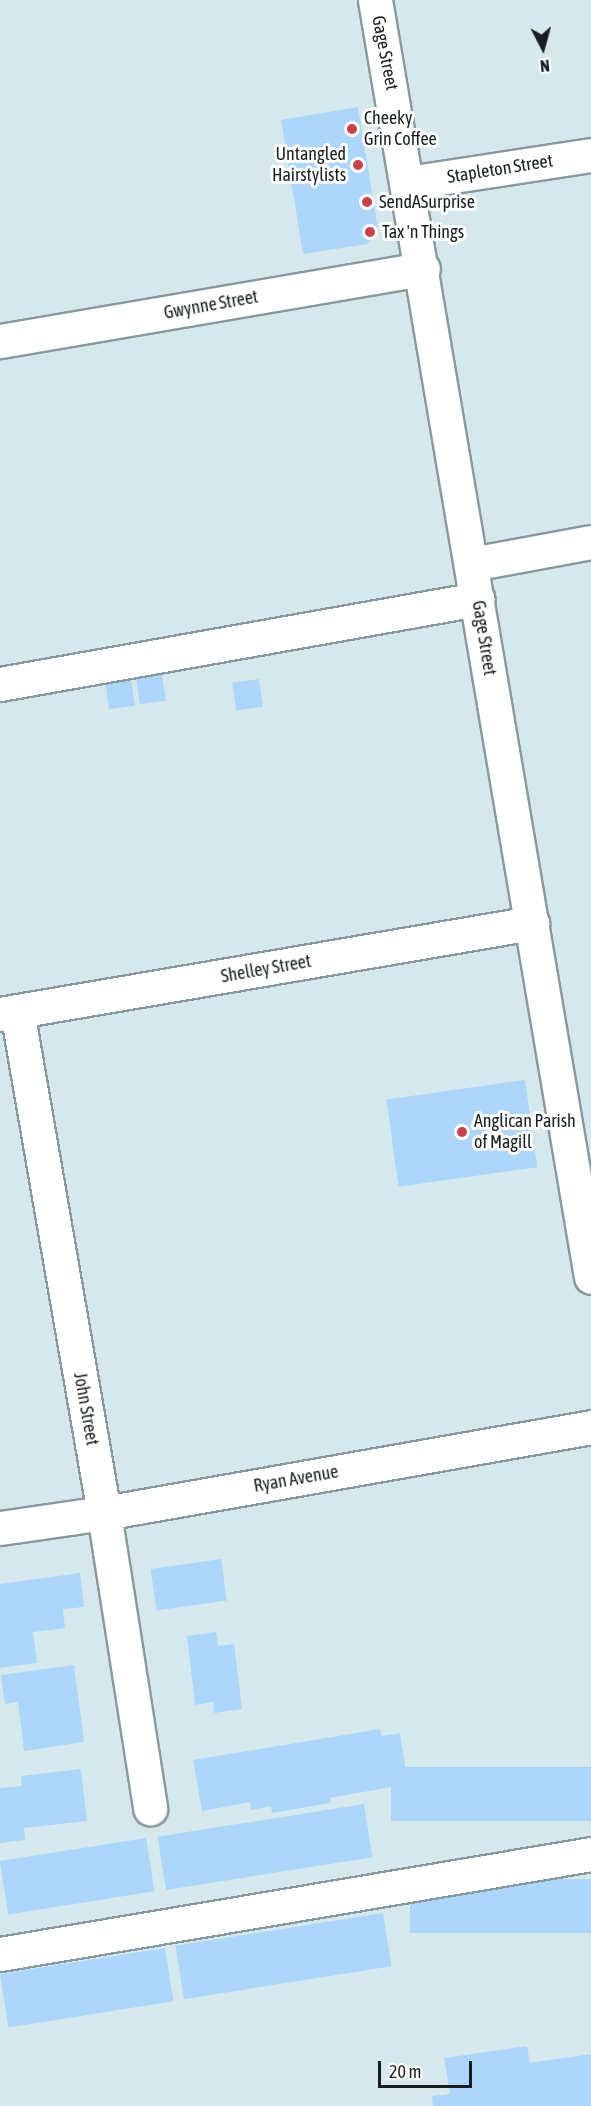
<!DOCTYPE html>
<html>
<head>
<meta charset="utf-8">
<style>
	body { margin:0 }
	#map { position:relative; width:591px; height:2106px; overflow:hidden; background:#d5e9ed; font-family:"Asap Condensed",sans-serif }
	div>[style] { position:absolute }
	[style*='--x'] { left:calc(var(--x)*1px); top:calc(var(--y)*1px); width:calc(var(--w)*1px); rotate:calc(var(--a)*1deg) }
	.building>* { inset:0; background:#acd6fb; transform-origin:0 0 }
	.roads { filter:drop-shadow(2px 0 #889a9d) drop-shadow(-2px 0 #889a9d) drop-shadow(0 2px #889a9d) drop-shadow(0 -2px #889a9d) }
	.minor>* { height:33px; margin:-16.5px; padding:0 16.5px; transform-origin:16.5px; border-radius:16.5px; background:#fff }
	.dots>* { width:16px; height:16px; translate:-50% -50%; box-sizing:border-box; border:3px solid #fff; border-radius:50% }
	span { translate:-50% -50%; white-space:nowrap; text-align:center; line-height:1.15; -webkit-text-stroke:6px #fff; paint-order:stroke }
	.street-label { font-size:18px; color:#171e1f }
	.poi-label { font-size:18px; color:#171e1f }
	.left { translate:0 -50%; text-align:left }
	.right { translate:-100% -50%; text-align:right }
	.north { position:absolute; left:513px; top:18px; width:60px; height:60px; -webkit-text-stroke:4px #fff; paint-order:stroke; rotate:174deg; font-size:16px; font-weight:700; line-height:24px; text-align:center; color:#171e1f }
	.north::after { content:''; display:block; margin:auto; width:21px; height:27px; background:#171e1f; clip-path:polygon(50% 0,100% 100%,50% 72%,0 100%) }
	.scale { position:absolute; left:378px; top:2061px; width:94px; height:27px; box-sizing:border-box; border:3px solid #171e1f; border-top:0; padding-left:8px; font-size:18px; line-height:21px; white-space:nowrap; color:#171e1f; -webkit-text-stroke:4px #fff; paint-order:stroke }
</style>
</head>
<body>
<div id="map">
	<div class="building">
		<i style="clip-path:polygon(358px 107px,378px 230px,367px 244px,303px 254px,281px 120px)"></i>
		<i style="left:162px;top:674px;width:27px;height:26px;rotate:82deg"></i>
		<i style="left:131px;top:678px;width:28px;height:26px;rotate:82deg"></i>
		<i style="left:259px;top:679px;width:28px;height:27px;rotate:82deg"></i>
		<i style="left:525px;top:1080px;width:88px;height:140px;rotate:82deg"></i>
		<i style="left:221px;top:1559px;width:42px;height:71px;rotate:82deg"></i>
		<i style="clip-path:polygon(80px 1573px,84px 1607px,63px 1609px,65px 1628px,33px 1632px,37px 1663px,0 1668px,0 1584px)"></i>
		<i style="clip-path:polygon(216px 1632px,218px 1646px,234px 1644px,242px 1709px,214px 1713px,213px 1702px,195px 1705px,187px 1636px)"></i>
		<i style="clip-path:polygon(74px 1665px,84px 1742px,24px 1751px,18px 1702px,5px 1704px,1px 1675px)"></i>
		<i style="clip-path:polygon(380px 1729px,382px 1736px,400px 1733px,408px 1784px,330px 1798px,331px 1803px,272px 1813px,271px 1806px,251px 1810px,250px 1802px,202px 1811px,193px 1760px)"></i>
		<i style="left:591px;top:1767px;width:54px;height:200px;rotate:90deg"></i>
		<i style="clip-path:polygon(81px 1769px,87px 1821px,24px 1828px,25px 1840px,0 1843px,0 1788px,22px 1786px,21px 1776px)"></i>
		<i style="left:364px;top:1804px;width:54px;height:209px;rotate:81deg"></i>
		<i style="left:146px;top:1838px;width:54px;height:148px;rotate:81deg"></i>
		<i style="left:591px;top:1879px;width:54px;height:181px;rotate:90deg"></i>
		<i style="left:383px;top:1913px;width:54px;height:210px;rotate:81deg"></i>
		<i style="left:165px;top:1948px;width:54px;height:167px;rotate:81deg"></i>
		<i style="clip-path:polygon(527px 2046px,530px 2063px,591px 2054px,591px 2106px,433px 2106px,432px 2096px,450px 2094px,444px 2058px)"></i>
	</div>
	<div class="roads">
		<div class="minor">
			<i style="--x:375;--y:0;--w:1295;--a:80.4"></i>
			<i style="--x:408;--y:183;--w:185;--a:-8.7"></i>
			<i style="--x:0;--y:341;--w:429;--a:-9.7"></i>
			<i style="--x:472;--y:564;--w:121;--a:-10.5"></i>
			<i style="--x:0;--y:684;--w:485;--a:-10.1"></i>
			<i style="--x:17;--y:1011;--w:509;--a:80.17"></i>
			<i style="--x:104;--y:1513;--w:299;--a:81.1"></i>
			<i style="--x:0;--y:1014;--w:540;--a:-9.71"></i>
			<i style="--x:0;--y:1528;--w:105;--a:-8.2"></i>
			<i style="--x:104;--y:1513;--w:495;--a:-10"></i>
			<i style="--x:0;--y:1954;--w:599;--a:-9.6"></i>
		</div>
	</div>
	<div class="dots">
		<i style="left:352px;top:129px;background:#cf3f47"></i>
		<i style="left:358px;top:165px;background:#cf3f47"></i>
		<i style="left:367px;top:202px;background:#cf3f47"></i>
		<i style="left:370px;top:232px;background:#cf3f47"></i>
		<i style="left:462px;top:1132px;background:#cf3f47"></i>
	</div>
	<div class="street-label">
		<span style="left:385px;top:53px;rotate:79deg">Gage Street</span>
		<span style="left:500px;top:169px;rotate:-9deg">Stapleton Street</span>
		<span style="left:211px;top:305px;rotate:-10deg">Gwynne Street</span>
		<span style="left:484px;top:638px;rotate:81deg">Gage Street</span>
		<span style="left:266px;top:969px;rotate:-10deg">Shelley Street</span>
		<span style="left:86px;top:1409px;rotate:80deg">John Street</span>
		<span style="left:296px;top:1479px;rotate:-10deg">Ryan Avenue</span>
	</div>
	<div class="poi-label">
		<span class="left" style="left:364px;top:129px">Cheeky<br>Grin Coffee</span>
		<span class="right" style="left:346px;top:165px">Untangled<br>Hairstylists</span>
		<span class="left" style="left:379px;top:202px">SendASurprise</span>
		<span class="left" style="left:382px;top:232px">Tax 'n Things</span>
		<span class="left" style="left:474px;top:1132px">Anglican Parish<br>of Magill</span>
	</div>
	<div class="north">N</div>
	<div class="scale">20 m</div>
</div>
</body>
</html>
